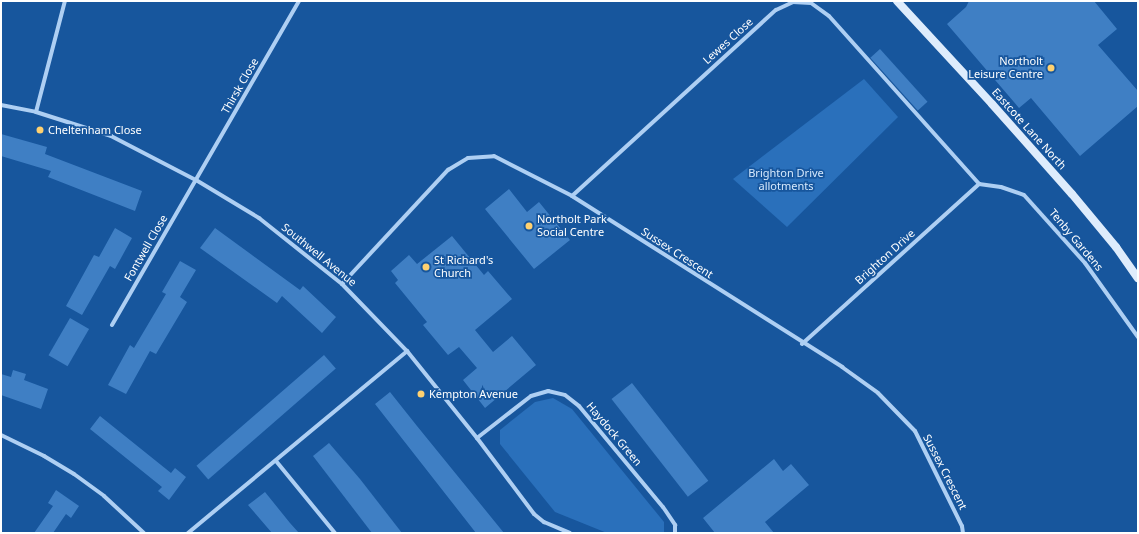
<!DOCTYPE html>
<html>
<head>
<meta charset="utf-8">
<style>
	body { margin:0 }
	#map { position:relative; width:1139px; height:534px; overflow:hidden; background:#17569d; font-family:"Noto Sans",sans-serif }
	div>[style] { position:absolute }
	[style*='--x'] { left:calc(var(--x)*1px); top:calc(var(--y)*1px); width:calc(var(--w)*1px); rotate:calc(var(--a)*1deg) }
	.green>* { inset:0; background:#2a70bb }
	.building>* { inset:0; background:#3f7fc4; transform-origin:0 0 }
	.street>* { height:4px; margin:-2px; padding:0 2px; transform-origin:2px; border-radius:2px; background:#aecff3 }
	.secondary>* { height:8px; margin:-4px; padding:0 4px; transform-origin:4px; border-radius:4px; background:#deecfc }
	.dots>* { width:11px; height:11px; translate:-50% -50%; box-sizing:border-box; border:2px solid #17569d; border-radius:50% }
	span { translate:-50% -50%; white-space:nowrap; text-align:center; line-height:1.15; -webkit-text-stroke:3.5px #17569d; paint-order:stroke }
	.street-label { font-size:11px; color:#fff }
	.poi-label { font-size:11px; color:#fff }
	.right { translate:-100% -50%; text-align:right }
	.left { translate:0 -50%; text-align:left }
	.park-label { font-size:11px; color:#d6e9fd }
	.frame { position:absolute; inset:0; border:2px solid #fff; pointer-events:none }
</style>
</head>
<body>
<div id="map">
	<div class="green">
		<i style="clip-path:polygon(864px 79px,898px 117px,787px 227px,733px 179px)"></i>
		<i style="clip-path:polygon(553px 398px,572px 409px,664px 522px,664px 533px,607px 533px,555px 512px,500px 444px,500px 430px,535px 402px)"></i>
	</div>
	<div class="building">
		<i style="clip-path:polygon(969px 1px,1094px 1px,1117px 29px,1098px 45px,1138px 91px,1138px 106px,1080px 156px,1031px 98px,1019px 108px,947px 24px,966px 7px)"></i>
		<i style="left:880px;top:49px;width:71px;height:13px;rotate:48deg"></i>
		<i style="clip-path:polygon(1px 134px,47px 147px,45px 154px,142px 191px,135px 211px,48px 177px,51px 171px,1px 156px)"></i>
		<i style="clip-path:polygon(509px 189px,527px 212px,539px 202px,570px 240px,534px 269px,485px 209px)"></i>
		<i style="clip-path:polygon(115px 228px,132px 238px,115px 269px,110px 266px,82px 315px,66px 306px,94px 255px,99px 257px)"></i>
		<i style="clip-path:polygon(215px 228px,300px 290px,303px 286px,336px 317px,322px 333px,282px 296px,277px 303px,200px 248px)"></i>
		<i style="clip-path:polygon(452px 236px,484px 275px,488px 271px,512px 299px,475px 330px,493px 352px,512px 336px,536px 365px,485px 408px,463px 380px,477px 368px,459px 347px,448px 355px,423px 325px,427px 322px,395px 283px,398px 280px,391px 271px,409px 255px,417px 264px)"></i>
		<i style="clip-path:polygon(180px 261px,196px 270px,180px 297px,187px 302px,156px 354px,150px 351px,126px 394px,108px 385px,130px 345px,134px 348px,166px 294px,162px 292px)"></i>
		<i style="left:70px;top:318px;width:22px;height:43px;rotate:30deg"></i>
		<i style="left:324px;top:355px;width:18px;height:169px;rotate:49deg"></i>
		<i style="clip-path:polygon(13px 370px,26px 374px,24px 380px,48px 389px,41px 409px,1px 395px,1px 374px,11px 377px)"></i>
		<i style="left:632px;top:383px;width:124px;height:26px;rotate:52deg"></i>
		<i style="clip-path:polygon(390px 392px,417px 426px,504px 533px,476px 533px,375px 404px)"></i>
		<i style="clip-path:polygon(100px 416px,171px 473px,175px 468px,186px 477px,169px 500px,158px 491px,162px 487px,90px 429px)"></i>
		<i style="clip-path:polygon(329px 443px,360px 479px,402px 533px,372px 533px,313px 456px)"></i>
		<i style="clip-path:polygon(774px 459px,783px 471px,791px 464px,809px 485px,765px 522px,774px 533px,715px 533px,703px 518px)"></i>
		<i style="clip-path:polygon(56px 490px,79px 506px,71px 518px,66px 514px,53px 533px,34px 533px,53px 506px,48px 503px)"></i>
		<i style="clip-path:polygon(265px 492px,290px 523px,299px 533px,272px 533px,248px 505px)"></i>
	</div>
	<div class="street">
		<i style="--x:1;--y:105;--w:36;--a:11"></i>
		<i style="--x:36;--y:112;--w:79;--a:17.7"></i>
		<i style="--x:111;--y:136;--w:96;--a:27.4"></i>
		<i style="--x:196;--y:180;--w:74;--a:31.1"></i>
		<i style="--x:259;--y:218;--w:106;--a:38.5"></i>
		<i style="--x:342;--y:284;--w:93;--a:45.9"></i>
		<i style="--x:407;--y:351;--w:112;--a:51.2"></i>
		<i style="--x:477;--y:438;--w:95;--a:53.1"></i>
		<i style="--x:534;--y:514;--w:13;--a:39"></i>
		<i style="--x:544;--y:522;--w:28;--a:23"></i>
		<i style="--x:36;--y:112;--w:115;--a:-75.4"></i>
		<i style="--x:979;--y:184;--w:22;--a:8"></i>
		<i style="--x:1001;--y:187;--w:24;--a:19"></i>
		<i style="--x:1024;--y:195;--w:91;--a:48.1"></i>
		<i style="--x:1085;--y:263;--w:91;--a:54.4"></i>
		<i style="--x:572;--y:196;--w:276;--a:-42.4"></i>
		<i style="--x:776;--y:10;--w:19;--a:-25"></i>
		<i style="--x:793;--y:2;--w:18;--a:3"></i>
		<i style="--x:811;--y:3;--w:22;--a:36"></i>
		<i style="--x:829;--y:16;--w:225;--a:48.2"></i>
		<i style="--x:342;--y:284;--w:156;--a:-47.1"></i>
		<i style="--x:448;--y:170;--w:23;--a:-31"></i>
		<i style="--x:468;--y:158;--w:26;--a:-4"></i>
		<i style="--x:494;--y:156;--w:88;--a:27.1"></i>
		<i style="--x:572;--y:196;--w:320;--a:32.3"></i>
		<i style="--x:842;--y:367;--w:44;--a:35.8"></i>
		<i style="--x:878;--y:393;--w:53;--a:45.8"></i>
		<i style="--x:915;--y:431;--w:106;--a:63.7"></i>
		<i style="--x:962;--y:526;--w:7;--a:82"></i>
		<i style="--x:112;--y:325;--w:374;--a:-60"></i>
		<i style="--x:802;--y:344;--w:239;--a:-42.1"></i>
		<i style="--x:1;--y:435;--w:48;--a:26"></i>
		<i style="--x:44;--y:456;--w:35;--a:31"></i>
		<i style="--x:74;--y:474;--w:37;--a:36"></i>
		<i style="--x:104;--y:496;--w:54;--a:42.8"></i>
		<i style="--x:477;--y:438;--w:68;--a:-37.9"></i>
		<i style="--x:531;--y:396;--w:18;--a:-16"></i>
		<i style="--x:548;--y:391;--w:17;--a:13"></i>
		<i style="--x:565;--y:395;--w:18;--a:38"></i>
		<i style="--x:579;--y:406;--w:131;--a:50.3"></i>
		<i style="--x:663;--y:507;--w:22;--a:56"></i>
		<i style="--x:675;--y:525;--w:8;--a:90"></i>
		<i style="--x:276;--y:461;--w:93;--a:50.7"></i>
		<i style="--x:188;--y:533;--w:285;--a:-39.7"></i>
	</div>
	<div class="secondary">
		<i style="--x:897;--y:1;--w:140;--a:47.3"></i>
		<i style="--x:992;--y:104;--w:120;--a:48.4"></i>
		<i style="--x:1072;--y:194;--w:69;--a:50.3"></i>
		<i style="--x:1116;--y:247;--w:38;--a:55"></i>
	</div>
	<div class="dots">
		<i style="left:1051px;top:68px;background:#ffd170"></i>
		<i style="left:40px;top:130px;background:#ffd170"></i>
		<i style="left:529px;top:226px;background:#ffd170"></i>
		<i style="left:426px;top:267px;background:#ffd170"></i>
		<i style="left:421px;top:394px;background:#ffd170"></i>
	</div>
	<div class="street-label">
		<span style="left:728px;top:41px;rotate:-42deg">Lewes Close</span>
		<span style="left:240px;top:86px;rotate:-60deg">Thirsk Close</span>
		<span style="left:1029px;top:129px;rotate:48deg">Eastcote Lane North</span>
		<span style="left:1076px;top:240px;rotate:50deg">Tenby Gardens</span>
		<span style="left:146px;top:248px;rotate:-60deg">Fontwell Close</span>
		<span style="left:677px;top:253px;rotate:33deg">Sussex Crescent</span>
		<span style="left:319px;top:255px;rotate:39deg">Southwell Avenue</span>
		<span style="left:885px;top:257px;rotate:-42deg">Brighton Drive</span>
		<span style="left:614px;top:434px;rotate:50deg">Haydock Green</span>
		<span style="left:945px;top:472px;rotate:63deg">Sussex Crescent</span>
	</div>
	<div class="poi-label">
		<span class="right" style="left:1043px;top:68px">Northolt<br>Leisure Centre</span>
		<span class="left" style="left:48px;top:130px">Cheltenham Close</span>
		<span class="left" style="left:537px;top:226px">Northolt Park<br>Social Centre</span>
		<span class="left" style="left:434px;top:267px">St Richard's<br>Church</span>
		<span class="left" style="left:429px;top:394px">Kempton Avenue</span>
	</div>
	<div class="park-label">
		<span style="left:786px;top:180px">Brighton Drive<br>allotments</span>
	</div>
	<div class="frame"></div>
</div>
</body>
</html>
